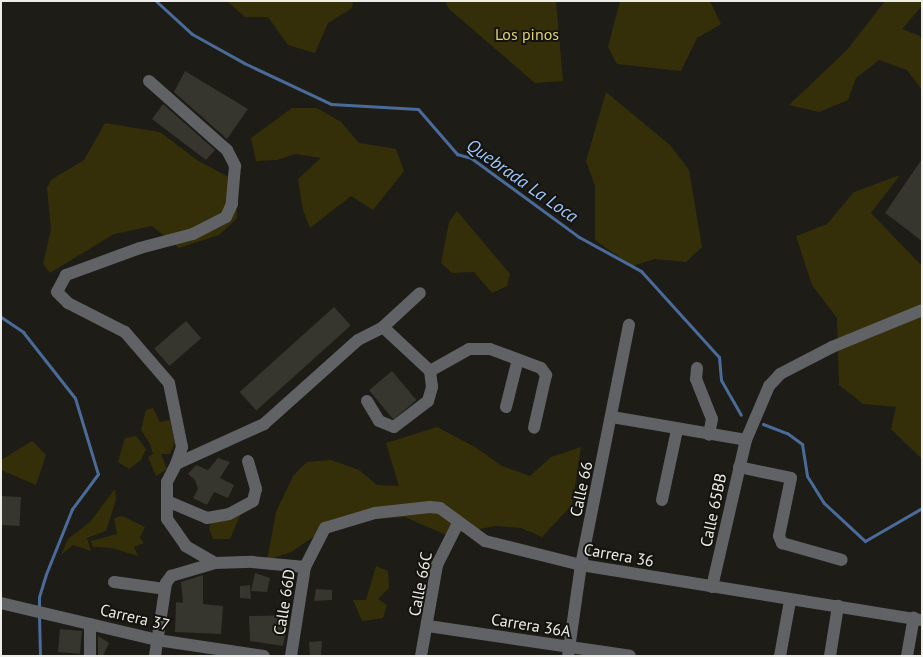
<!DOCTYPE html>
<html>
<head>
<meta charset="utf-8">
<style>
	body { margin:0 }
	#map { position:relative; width:923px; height:657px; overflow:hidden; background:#1d1c16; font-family:"PT Sans",sans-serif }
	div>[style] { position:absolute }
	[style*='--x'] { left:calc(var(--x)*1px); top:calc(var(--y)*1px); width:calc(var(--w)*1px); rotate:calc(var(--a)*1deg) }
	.green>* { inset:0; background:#352f09 }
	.stream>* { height:3px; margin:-1.5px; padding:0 1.5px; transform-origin:1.5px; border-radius:1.5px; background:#4a6b9a }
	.building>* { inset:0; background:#36352e; transform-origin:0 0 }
	.minor>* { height:12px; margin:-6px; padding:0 6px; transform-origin:6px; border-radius:6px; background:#606265 }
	span { translate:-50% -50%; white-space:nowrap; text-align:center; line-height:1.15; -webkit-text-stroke:4px #14130d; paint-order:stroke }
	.park-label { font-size:16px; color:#e0d176 }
	.street-label { font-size:16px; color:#eeeee9 }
	.water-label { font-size:18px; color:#9ec6fe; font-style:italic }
	.frame { position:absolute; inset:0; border:2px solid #eeeee9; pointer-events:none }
</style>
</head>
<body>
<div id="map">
	<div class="green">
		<i style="clip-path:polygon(227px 1px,353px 1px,352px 8px,328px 23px,315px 53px,288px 45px,268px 17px,245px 17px)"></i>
		<i style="clip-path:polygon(445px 1px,556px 1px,563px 81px,535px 83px,449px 9px)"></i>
		<i style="clip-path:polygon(620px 1px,710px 1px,721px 24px,697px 38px,681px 71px,617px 64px,608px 47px)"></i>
		<i style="clip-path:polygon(885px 1px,922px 1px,922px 6px,902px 29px,920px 36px,922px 42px,922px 90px,907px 70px,879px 60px,856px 78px,848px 100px,819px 112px,789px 105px,847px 50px)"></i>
		<i style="clip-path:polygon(606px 92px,670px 145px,689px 170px,702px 247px,686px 262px,655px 259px,632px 266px,595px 240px,595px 186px,586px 161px)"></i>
		<i style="clip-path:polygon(292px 108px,317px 108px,341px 122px,359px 143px,396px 149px,404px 171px,373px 210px,351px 196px,310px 228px,303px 210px,298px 179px,321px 158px,296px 154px,277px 160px,256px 161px,251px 138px)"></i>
		<i style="clip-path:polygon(105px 123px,160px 132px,197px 160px,236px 181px,237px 218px,219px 235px,179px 248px,152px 226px,114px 234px,50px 273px,43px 264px,51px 230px,47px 188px,51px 180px,84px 160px)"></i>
		<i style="clip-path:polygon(900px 175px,871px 213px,922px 266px,922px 459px,891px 429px,896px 407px,863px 404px,839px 385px,837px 318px,812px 285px,796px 236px,827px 224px,854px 192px)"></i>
		<i style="clip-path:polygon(457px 211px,510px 274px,507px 286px,492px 293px,474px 272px,452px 273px,441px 263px,449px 222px)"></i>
		<i style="clip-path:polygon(153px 408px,160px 422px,170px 420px,175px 442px,170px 454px,161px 454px,167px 469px,156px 476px,148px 457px,153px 454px,150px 444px,141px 430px,146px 410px)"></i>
		<i style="clip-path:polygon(437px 427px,475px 447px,502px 466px,530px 476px,551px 457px,581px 447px,572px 505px,542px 537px,521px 528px,496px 526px,446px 535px,405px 517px,376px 519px,344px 516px,291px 552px,267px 560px,276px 512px,293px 476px,307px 462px,331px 460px,359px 470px,377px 485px,399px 486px,386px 443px)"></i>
		<i style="clip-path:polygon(136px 436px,146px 449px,141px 460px,129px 469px,118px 462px,125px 438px)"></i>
		<i style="clip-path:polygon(32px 441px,46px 455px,36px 485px,1px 470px,1px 460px)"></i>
		<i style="clip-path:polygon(115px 489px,116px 500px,106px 531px,87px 538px,91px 551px,73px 545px,61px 555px,68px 539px,90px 522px)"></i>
		<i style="clip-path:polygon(242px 511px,230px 539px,213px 539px,209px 528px,213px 517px)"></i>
		<i style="clip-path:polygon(122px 516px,145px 527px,140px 538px,144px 543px,134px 547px,138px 556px,112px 548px,93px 547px,91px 541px,117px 534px,114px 518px)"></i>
		<i style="clip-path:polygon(376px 566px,388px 571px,389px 588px,378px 599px,387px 605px,383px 618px,362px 621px,353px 600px,366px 600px)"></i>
	</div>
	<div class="stream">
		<i style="--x:156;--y:1;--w:49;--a:42.5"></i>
		<i style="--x:192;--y:34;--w:60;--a:29.1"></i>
		<i style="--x:244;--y:63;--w:96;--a:25.2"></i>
		<i style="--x:331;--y:104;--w:87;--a:3.3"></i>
		<i style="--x:418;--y:109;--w:60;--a:49.1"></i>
		<i style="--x:457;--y:154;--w:15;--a:16"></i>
		<i style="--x:471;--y:158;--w:134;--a:36.2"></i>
		<i style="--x:579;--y:237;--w:71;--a:28.7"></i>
		<i style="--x:641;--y:271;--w:116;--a:47.8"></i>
		<i style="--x:719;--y:357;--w:23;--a:85"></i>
		<i style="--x:721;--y:380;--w:40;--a:60.3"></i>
		<i style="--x:1;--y:317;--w:27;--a:34"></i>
		<i style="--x:23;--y:332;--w:84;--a:51.8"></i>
		<i style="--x:75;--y:398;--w:79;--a:73.2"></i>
		<i style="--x:98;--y:474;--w:44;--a:126.6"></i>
		<i style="--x:72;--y:509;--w:70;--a:111.8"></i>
		<i style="--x:46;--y:574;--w:24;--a:107"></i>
		<i style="--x:39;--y:597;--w:12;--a:90"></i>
		<i style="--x:763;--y:424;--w:26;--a:21"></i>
		<i style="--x:787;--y:433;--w:19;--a:36"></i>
		<i style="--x:802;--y:444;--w:32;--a:81"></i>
		<i style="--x:807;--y:476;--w:32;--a:58"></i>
		<i style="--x:824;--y:503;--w:56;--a:42.8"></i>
		<i style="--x:865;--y:541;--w:66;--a:-30.1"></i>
		<i style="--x:39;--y:615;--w:41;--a:88.6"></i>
	</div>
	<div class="building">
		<i style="clip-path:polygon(185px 71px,248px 109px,227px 139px,174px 92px)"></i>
		<i style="clip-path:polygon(163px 104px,215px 150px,206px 160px,152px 119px)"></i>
		<i style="clip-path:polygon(922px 159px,922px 241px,885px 213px)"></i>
		<i style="left:334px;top:307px;width:25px;height:127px;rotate:48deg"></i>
		<i style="left:186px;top:321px;width:23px;height:42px;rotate:49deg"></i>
		<i style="left:392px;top:371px;width:38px;height:30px;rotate:50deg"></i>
		<i style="clip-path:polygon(218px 458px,230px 462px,220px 478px,234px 485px,228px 498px,214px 492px,207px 505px,193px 498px,198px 489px,195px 480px,188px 474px,196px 465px,208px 470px)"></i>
		<i style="left:1px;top:496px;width:20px;height:29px;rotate:3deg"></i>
		<i style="clip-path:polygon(255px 573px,270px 578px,267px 592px,251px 591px)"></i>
		<i style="clip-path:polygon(203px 575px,203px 604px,223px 606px,221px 634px,175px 632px,176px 602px,183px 603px,181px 582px)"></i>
		<i style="clip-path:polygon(250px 585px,251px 599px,240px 598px,240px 586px)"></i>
		<i style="clip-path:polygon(316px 589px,332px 590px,332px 600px,314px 601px)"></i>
		<i style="clip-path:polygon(289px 615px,283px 646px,250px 641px,249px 616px)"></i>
		<i style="left:60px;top:629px;width:22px;height:23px;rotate:5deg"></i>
		<i style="clip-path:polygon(98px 636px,109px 643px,103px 656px,98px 656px)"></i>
		<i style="clip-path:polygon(322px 641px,321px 656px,310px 656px,309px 642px)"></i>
	</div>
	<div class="minor">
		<i style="--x:149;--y:81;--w:104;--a:41.5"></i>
		<i style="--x:227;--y:150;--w:18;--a:63"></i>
		<i style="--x:235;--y:166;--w:38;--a:95"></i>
		<i style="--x:232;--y:204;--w:14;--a:115"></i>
		<i style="--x:226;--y:217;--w:37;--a:153"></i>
		<i style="--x:193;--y:234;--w:55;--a:165.2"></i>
		<i style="--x:140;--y:248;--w:79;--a:160"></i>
		<i style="--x:66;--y:275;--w:19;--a:118"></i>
		<i style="--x:57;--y:292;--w:16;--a:45"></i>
		<i style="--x:68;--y:303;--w:64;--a:27"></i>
		<i style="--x:125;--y:332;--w:67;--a:49.2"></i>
		<i style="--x:169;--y:383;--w:65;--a:78.5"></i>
		<i style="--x:182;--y:447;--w:18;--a:109"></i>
		<i style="--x:383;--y:327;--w:64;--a:43.1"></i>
		<i style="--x:430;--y:371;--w:45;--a:-29.4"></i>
		<i style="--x:469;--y:349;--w:21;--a:0"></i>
		<i style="--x:490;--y:349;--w:54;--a:20.4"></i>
		<i style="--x:541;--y:368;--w:9;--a:54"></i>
		<i style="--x:546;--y:375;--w:54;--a:102.8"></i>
		<i style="--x:697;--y:368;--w:11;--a:95"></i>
		<i style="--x:696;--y:379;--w:43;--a:68.2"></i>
		<i style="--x:712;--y:419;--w:16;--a:101"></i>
		<i style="--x:367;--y:401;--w:23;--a:59"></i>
		<i style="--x:379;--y:421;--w:16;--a:22"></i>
		<i style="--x:394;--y:427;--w:43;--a:-37.4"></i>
		<i style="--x:428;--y:401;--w:15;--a:-74"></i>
		<i style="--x:432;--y:387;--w:16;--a:-97"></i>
		<i style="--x:506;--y:407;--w:49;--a:-76"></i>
		<i style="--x:612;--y:417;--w:136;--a:9.7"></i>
		<i style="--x:739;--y:467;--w:53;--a:11.9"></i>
		<i style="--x:791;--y:478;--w:59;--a:101.7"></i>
		<i style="--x:779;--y:536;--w:8;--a:67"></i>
		<i style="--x:782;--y:543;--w:62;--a:15.8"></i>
		<i style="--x:662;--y:500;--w:72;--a:-77.9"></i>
		<i style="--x:167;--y:501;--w:43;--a:23"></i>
		<i style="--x:207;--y:518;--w:22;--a:-10"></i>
		<i style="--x:229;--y:514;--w:27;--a:-28"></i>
		<i style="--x:253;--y:501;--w:12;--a:-76"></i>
		<i style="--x:256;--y:489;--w:29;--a:-106"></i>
		<i style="--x:215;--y:563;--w:34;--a:-150"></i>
		<i style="--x:186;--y:546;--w:33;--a:-125"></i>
		<i style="--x:167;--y:519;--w:37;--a:-90"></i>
		<i style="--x:167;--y:482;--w:20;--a:-63"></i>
		<i style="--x:176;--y:464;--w:97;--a:-24.4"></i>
		<i style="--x:264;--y:424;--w:126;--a:-41.8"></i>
		<i style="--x:358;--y:340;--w:28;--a:-27"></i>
		<i style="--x:383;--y:327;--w:50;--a:-42.6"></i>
		<i style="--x:114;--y:582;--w:51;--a:7.8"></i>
		<i style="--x:712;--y:587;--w:151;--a:-77"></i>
		<i style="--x:746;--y:440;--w:59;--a:-66.9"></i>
		<i style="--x:769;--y:386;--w:16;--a:-47"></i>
		<i style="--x:780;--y:374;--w:59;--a:-27.4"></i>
		<i style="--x:832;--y:347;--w:97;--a:-22.3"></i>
		<i style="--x:1;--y:603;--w:160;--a:13.3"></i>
		<i style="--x:157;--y:640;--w:108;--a:8.5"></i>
		<i style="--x:90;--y:624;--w:32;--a:90"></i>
		<i style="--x:428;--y:626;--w:204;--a:8.4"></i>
		<i style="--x:155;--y:656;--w:74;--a:-81.4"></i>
		<i style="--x:166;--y:583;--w:9;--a:-54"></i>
		<i style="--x:171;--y:576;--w:46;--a:-16.5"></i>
		<i style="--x:215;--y:563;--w:37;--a:-2"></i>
		<i style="--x:252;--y:562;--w:53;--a:5.4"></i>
		<i style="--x:291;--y:656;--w:90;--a:-81.1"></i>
		<i style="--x:305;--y:567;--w:44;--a:-62.9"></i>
		<i style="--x:325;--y:528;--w:52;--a:-16.7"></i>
		<i style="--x:375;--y:513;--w:55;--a:-6.2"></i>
		<i style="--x:430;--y:507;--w:10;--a:6"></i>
		<i style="--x:440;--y:508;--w:56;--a:36.3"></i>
		<i style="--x:485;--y:541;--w:99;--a:14"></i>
		<i style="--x:581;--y:565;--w:345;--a:9.2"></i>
		<i style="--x:421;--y:656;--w:92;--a:-80"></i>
		<i style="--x:437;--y:565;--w:47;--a:-63.4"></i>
		<i style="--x:568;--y:656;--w:92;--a:-81.9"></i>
		<i style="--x:581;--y:565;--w:245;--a:-78.7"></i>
		<i style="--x:780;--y:656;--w:56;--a:-79.7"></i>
		<i style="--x:830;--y:656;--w:51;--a:-80.9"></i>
		<i style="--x:907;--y:656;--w:39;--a:-80"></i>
	</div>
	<div class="park-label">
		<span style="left:527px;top:34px">Los pinos</span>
	</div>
	<div class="street-label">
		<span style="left:581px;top:489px;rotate:-78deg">Calle 66</span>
		<span style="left:713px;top:510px;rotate:-78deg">Calle 65BB</span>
		<span style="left:619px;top:555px;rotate:10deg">Carrera 36</span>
		<span style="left:420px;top:584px;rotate:-79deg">Calle 66C</span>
		<span style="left:284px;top:602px;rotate:-81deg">Calle 66D</span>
		<span style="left:135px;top:617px;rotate:13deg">Carrera 37</span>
		<span style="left:531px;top:625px;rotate:9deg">Carrera 36A</span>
	</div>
	<div class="water-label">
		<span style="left:522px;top:181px;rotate:35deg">Quebrada La Loca</span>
	</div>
	<div class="frame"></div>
</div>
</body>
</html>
